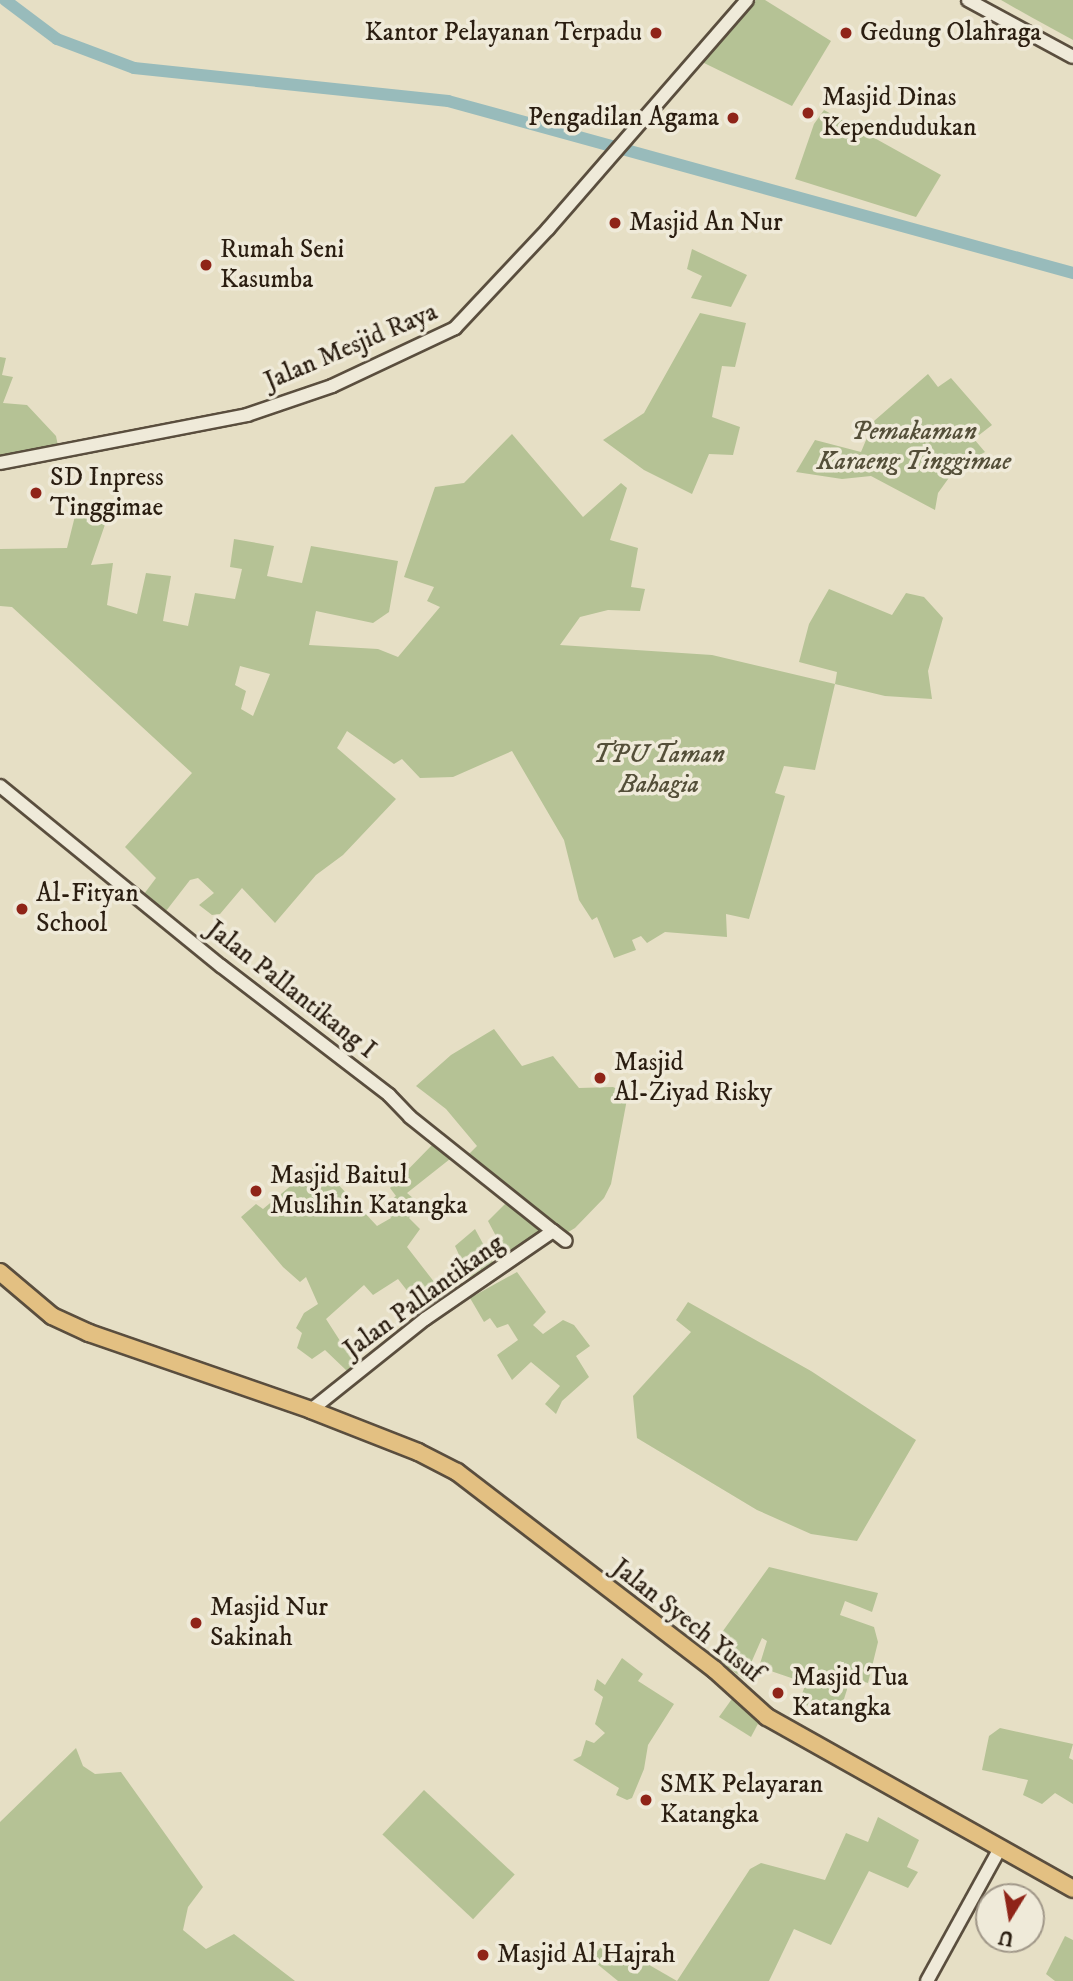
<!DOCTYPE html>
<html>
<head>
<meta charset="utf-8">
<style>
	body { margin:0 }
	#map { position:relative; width:1073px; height:1981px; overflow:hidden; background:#e6dfc5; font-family:"IM FELL DW Pica",serif }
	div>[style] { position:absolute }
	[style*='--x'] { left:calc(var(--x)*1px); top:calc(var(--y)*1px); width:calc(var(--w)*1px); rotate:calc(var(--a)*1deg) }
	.green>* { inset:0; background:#b5c295; transform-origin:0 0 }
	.canal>* { height:12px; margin:-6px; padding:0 6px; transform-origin:6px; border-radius:6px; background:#98bbbb }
	.roads { filter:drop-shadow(2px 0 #5a4e3e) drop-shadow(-2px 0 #5a4e3e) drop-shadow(0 2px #5a4e3e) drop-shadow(0 -2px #5a4e3e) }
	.minor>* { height:12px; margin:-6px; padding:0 6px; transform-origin:6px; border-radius:6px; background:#efead9 }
	.major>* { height:16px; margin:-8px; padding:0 8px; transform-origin:8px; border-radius:8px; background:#e3c082 }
	.dots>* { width:19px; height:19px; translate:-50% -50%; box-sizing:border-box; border:4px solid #efead9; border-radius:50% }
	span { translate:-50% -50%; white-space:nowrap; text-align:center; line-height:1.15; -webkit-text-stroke:7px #efead9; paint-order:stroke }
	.poi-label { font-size:26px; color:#2b1e11 }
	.right { translate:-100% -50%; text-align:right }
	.left { translate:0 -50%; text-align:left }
	.street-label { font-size:26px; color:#2b1e11 }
	.park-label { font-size:26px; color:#544f39; font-style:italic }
	.north { position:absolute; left:975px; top:1883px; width:70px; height:70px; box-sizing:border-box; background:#efead9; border:2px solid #a19889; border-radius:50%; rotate:191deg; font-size:19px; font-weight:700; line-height:28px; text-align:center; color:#2b1e11 }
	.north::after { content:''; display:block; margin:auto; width:24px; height:32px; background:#8f2418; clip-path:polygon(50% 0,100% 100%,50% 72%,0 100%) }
</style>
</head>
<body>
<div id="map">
	<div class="green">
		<i style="clip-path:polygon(756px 0,765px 0,831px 41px,792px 106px,702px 62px)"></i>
		<i style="clip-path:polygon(1001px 0,1073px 0,1073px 40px,1031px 17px)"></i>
		<i style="clip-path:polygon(824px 110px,941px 175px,916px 217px,795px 179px,814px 124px)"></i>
		<i style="clip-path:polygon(692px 249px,747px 275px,731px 307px,691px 298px,702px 276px,687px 269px)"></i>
		<i style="clip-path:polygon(700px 313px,746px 323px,735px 367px,722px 366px,712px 417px,740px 427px,733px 455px,709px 454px,692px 494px,644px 470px,603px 440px,644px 413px)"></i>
		<i style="clip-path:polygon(0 357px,6px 358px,2px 375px,13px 377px,3px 403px,27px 405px,56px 436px,58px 446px,0 455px)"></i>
		<i style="clip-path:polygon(928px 374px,938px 387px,951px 378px,992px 425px,974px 439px,985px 452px,956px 468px,938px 493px,935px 510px,871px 476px,842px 479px,796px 472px,815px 440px,861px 452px,874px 421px)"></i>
		<i style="clip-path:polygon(evenodd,512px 434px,583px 517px,621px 483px,627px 488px,610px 540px,638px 548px,631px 587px,645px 589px,640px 611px,608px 610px,580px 617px,560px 645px,712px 655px,835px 684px,837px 672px,799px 662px,809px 624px,829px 589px,892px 615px,906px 593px,924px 597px,943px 618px,928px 671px,932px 699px,885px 696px,835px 684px,815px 770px,784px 766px,775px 793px,785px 796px,749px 919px,726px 914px,727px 937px,665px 932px,647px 943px,641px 936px,632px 940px,636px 950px,614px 958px,597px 917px,592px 920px,579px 900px,564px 840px,512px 751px,453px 777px,420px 778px,402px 759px,394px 764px,347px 731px,337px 748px,396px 799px,343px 855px,316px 875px,275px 923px,242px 888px,220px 914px,212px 915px,199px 905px,214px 893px,198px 878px,190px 880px,166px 911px,144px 894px,156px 878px,125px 847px,192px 773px,12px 607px,0 606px,0 549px,67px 548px,76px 512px,109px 513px,91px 565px,113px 563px,107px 605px,137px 614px,146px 573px,171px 576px,163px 621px,188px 626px,195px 593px,235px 599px,242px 569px,230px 567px,234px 539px,274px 546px,267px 576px,302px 583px,311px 546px,398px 561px,389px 612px,373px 623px,316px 611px,309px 645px,378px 649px,398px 657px,440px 607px,427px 601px,434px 587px,404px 577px,435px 487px,464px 483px,512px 434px,240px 666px,270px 674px,253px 716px,241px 709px,246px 691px,235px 685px,240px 666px)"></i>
		<i style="clip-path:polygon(494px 1029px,522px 1066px,553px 1056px,579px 1088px,613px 1087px,628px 1094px,611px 1184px,604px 1198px,575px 1228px,550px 1243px,506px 1255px,488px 1221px,515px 1194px,466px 1157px,477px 1146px,446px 1109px,416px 1086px,451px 1055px)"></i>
		<i style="clip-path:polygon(434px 1143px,450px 1159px,407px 1193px,420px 1204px,409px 1218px,420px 1229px,407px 1247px,445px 1296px,423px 1311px,398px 1279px,373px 1295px,364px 1285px,326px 1319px,344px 1347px,362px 1358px,347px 1371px,325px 1350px,312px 1359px,297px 1348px,302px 1333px,296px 1328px,304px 1313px,318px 1304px,306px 1277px,300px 1282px,283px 1267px,241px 1217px,256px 1204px,263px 1209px,318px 1163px,377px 1226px,391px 1218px,384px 1205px,396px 1196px,390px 1188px)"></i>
		<i style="clip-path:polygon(475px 1229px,494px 1264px,470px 1279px,455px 1246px)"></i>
		<i style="clip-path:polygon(517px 1272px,546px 1312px,533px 1325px,543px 1334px,563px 1320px,574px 1325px,590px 1346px,576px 1356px,589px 1377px,562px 1401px,556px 1414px,545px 1404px,560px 1386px,531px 1362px,512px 1380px,497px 1355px,518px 1340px,508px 1324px,497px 1328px,490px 1318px,484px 1322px,470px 1298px)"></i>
		<i style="clip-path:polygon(688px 1302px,811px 1371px,916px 1440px,857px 1541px,811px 1534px,757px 1510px,637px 1438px,633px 1396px,691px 1332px,676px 1320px)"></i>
		<i style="clip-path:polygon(769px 1567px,878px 1593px,872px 1612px,845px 1601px,840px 1615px,874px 1627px,878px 1642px,868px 1683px,836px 1673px,850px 1680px,838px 1718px,799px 1702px,806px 1683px,759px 1667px,767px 1641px,762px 1638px,744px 1679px,720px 1662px,728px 1639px,720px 1635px)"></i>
		<i style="clip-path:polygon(622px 1658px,643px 1674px,638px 1681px,674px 1704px,648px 1745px,644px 1769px,632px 1798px,627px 1800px,616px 1795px,619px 1788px,573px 1760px,581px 1756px,586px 1740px,594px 1743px,605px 1733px,595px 1724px,603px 1697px,594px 1690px,597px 1679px,605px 1685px)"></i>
		<i style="clip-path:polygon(734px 1696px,760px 1720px,751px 1737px,719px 1717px)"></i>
		<i style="clip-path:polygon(1000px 1728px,1073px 1744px,1069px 1758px,1073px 1760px,1073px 1804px,1055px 1793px,1042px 1804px,1023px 1795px,1028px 1780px,982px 1770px,989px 1736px)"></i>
		<i style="clip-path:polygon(76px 1748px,83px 1766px,95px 1774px,121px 1772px,203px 1887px,188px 1907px,183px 1930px,206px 1949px,234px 1934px,295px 1981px,0 1981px,0 1822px)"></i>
		<i style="left:424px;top:1790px;width:124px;height:61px;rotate:43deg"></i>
		<i style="clip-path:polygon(878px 1817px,919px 1840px,907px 1867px,918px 1872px,908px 1888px,869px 1871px,831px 1945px,794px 1929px,769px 1981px,677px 1981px,750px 1869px,761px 1863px,825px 1880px,846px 1833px,868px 1842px)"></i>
		<i style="clip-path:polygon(1065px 1936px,1073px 1940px,1073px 1981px,1055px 1981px,1046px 1974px)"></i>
		<i style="clip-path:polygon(604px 1943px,625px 1951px,677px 1981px,618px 1981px,591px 1959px)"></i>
	</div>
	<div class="canal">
		<i style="--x:5;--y:0;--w:65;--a:36.9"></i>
		<i style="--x:57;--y:39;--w:82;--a:20.6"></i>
		<i style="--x:134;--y:68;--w:316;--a:6"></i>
		<i style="--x:448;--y:101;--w:648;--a:15.39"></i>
	</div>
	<div class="roads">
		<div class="minor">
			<i style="--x:968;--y:0;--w:119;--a:28.5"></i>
			<i style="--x:0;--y:463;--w:252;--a:-11"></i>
			<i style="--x:247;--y:415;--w:90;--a:-18.8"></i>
			<i style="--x:332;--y:386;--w:136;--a:-25.2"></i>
			<i style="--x:455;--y:328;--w:136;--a:-46.8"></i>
			<i style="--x:548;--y:229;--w:303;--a:-49"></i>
			<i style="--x:0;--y:786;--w:285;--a:39.2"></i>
			<i style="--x:221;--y:966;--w:212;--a:37.5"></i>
			<i style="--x:389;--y:1095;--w:30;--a:46"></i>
			<i style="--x:410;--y:1117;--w:183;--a:38.6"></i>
			<i style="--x:311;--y:1410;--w:146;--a:-38.6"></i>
			<i style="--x:425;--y:1319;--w:155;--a:-34.5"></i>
			<i style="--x:553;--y:1231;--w:16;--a:38"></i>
			<i style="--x:927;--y:1981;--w:152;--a:-61.2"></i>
		</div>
		<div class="major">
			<i style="--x:0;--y:1272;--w:68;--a:40.2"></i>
			<i style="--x:52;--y:1316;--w:41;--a:24.7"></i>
			<i style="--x:89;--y:1333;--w:235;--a:19.1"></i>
			<i style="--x:311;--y:1410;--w:115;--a:21.4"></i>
			<i style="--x:418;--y:1452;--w:44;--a:27.1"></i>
			<i style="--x:457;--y:1472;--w:325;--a:37.5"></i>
			<i style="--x:715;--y:1670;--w:70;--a:42.1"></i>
			<i style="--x:767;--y:1717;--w:351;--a:29.3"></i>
		</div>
	</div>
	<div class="dots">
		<i style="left:656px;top:33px;background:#8f2418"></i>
		<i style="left:846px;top:33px;background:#8f2418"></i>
		<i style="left:808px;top:113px;background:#8f2418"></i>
		<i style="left:733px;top:118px;background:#8f2418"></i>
		<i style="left:615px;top:223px;background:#8f2418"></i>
		<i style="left:206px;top:265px;background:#8f2418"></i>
		<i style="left:36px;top:493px;background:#8f2418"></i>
		<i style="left:22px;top:909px;background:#8f2418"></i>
		<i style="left:600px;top:1078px;background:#8f2418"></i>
		<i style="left:256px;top:1191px;background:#8f2418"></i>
		<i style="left:196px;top:1623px;background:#8f2418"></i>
		<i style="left:778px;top:1693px;background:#8f2418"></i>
		<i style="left:646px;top:1800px;background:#8f2418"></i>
		<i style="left:483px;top:1955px;background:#8f2418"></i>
	</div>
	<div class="poi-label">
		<span class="right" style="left:642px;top:33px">Kantor Pelayanan Terpadu</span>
		<span class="left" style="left:860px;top:33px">Gedung Olahraga</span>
		<span class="left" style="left:822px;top:113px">Masjid Dinas<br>Kependudukan</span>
		<span class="right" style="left:719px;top:118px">Pengadilan Agama</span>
		<span class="left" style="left:629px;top:223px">Masjid An Nur</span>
		<span class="left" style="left:220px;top:265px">Rumah Seni<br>Kasumba</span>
		<span class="left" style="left:50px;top:493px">SD Inpress<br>Tinggimae</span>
		<span class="left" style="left:36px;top:909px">Al-Fityan<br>School</span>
		<span class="left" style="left:614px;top:1078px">Masjid<br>Al-Ziyad Risky</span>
		<span class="left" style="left:270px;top:1191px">Masjid Baitul<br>Muslihin Katangka</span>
		<span class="left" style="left:210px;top:1623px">Masjid Nur<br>Sakinah</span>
		<span class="left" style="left:792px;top:1693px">Masjid Tua<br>Katangka</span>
		<span class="left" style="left:660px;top:1800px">SMK Pelayaran<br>Katangka</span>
		<span class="left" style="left:497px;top:1955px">Masjid Al Hajrah</span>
	</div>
	<div class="street-label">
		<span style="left:351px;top:347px;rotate:-23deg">Jalan Mesjid Raya</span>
		<span style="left:291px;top:990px;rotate:38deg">Jalan Pallantikang I</span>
		<span style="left:424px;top:1297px;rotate:-36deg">Jalan Pallantikang</span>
		<span style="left:687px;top:1621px;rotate:38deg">Jalan Syech Yusuf</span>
	</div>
	<div class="park-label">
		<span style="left:914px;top:447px">Pemakaman<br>Karaeng Tinggimae</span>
		<span style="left:659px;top:770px">TPU Taman<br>Bahagia</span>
	</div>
	<div class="north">U</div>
</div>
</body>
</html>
